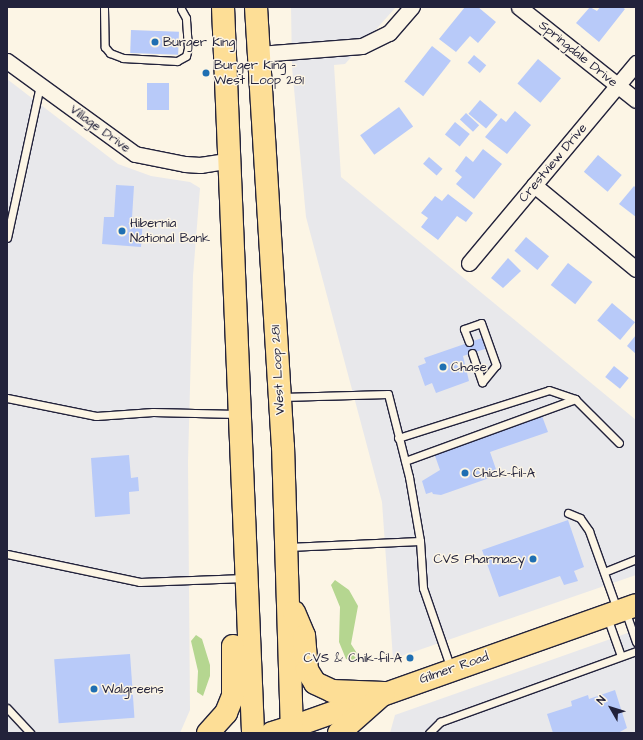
<!DOCTYPE html>
<html>
<head>
<meta charset="utf-8">
<style>
	body { margin:0 }
	#map { position:relative; width:643px; height:740px; overflow:hidden; background:#fcf5e5; font-family:"Architects Daughter",sans-serif }
	div>[style] { position:absolute }
	[style*='--x'] { left:calc(var(--x)*1px); top:calc(var(--y)*1px); width:calc(var(--w)*1px); rotate:calc(var(--a)*1deg) }
	.built>* { inset:0; background:#e8e8eb }
	.green>* { inset:0; background:#b5d690 }
	.building>* { inset:0; background:#b8caf9; transform-origin:0 0 }
	.roads { filter:drop-shadow(1px 0 #22223b) drop-shadow(-1px 0 #22223b) drop-shadow(0 1px #22223b) drop-shadow(0 -1px #22223b) }
	.service>* { height:7px; margin:-3.5px; padding:0 3.5px; transform-origin:3.5px; border-radius:3.5px; background:#fcf5e5 }
	.minor>* { height:15px; margin:-7.5px; padding:0 7.5px; transform-origin:7.5px; border-radius:7.5px; background:#fcf5e5 }
	.primary>* { height:22px; margin:-11px; padding:0 11px; transform-origin:11px; border-radius:11px; background:#fdde96 }
	.trunk>* { height:22px; margin:-11px; padding:0 11px; transform-origin:11px; border-radius:11px; background:#fdde96 }
	.dots>* { width:11px; height:11px; translate:-50% -50%; box-sizing:border-box; border:2px solid #fcf5e5; border-radius:50% }
	span { translate:-50% -50%; white-space:nowrap; text-align:center; line-height:1.15; -webkit-text-stroke:3px #fcf5e5; paint-order:stroke }
	.poi-label { font-size:13px; color:#22223b }
	.left { translate:0 -50%; text-align:left }
	.right { translate:-100% -50%; text-align:right }
	.street-label { font-size:13px; color:#22223b }
	.frame { position:absolute; inset:0; border:8px solid #22223b; pointer-events:none }
	.north { position:absolute; left:591px; top:688px; width:40px; height:40px; -webkit-text-stroke:3px #fcf5e5; paint-order:stroke; rotate:309deg; font-size:11px; font-weight:700; line-height:16px; text-align:center; color:#22223b }
	.north::after { content:''; display:block; margin:auto; width:14px; height:18px; background:#22223b; clip-path:polygon(50% 0,100% 100%,50% 72%,0 100%) }
</style>
</head>
<body>
<div id="map">
	<div class="built">
		<i style="clip-path:polygon(291px 7px,396px 7px,345px 64px,334px 65px,341px 177px,636px 420px,636px 575px,393px 659px,382px 502px,306px 217px,292px 67px)"></i>
		<i style="clip-path:polygon(7px 79px,118px 164px,151px 176px,190px 182px,200px 188px,193px 276px,188px 462px,190px 710px,180px 733px,7px 733px)"></i>
		<i style="clip-path:polygon(636px 630px,636px 733px,390px 733px,395px 715px)"></i>
	</div>
	<div class="green">
		<i style="clip-path:polygon(335px 580px,349px 590px,358px 606px,351px 644px,358px 655px,353px 661px,346px 659px,339px 642px,340px 607px,331px 585px)"></i>
		<i style="clip-path:polygon(196px 635px,202px 639px,210px 665px,210px 676px,203px 696px,197px 692px,198px 671px,191px 641px)"></i>
	</div>
	<div class="building">
		<i style="clip-path:polygon(465px 7px,478px 7px,496px 22px,478px 43px,470px 36px,456px 52px,439px 39px)"></i>
		<i style="clip-path:polygon(590px 7px,597px 11px,600px 7px,622px 7px,625px 9px,599px 42px,576px 23px)"></i>
		<i style="left:131px;top:30px;width:48px;height:23px;rotate:2deg"></i>
		<i style="left:432px;top:46px;width:24px;height:45px;rotate:38deg"></i>
		<i style="left:474px;top:55px;width:16px;height:10px;rotate:40deg"></i>
		<i style="left:538px;top:59px;width:30px;height:32px;rotate:40deg"></i>
		<i style="left:147px;top:83px;width:22px;height:27px"></i>
		<i style="left:480px;top:100px;width:23px;height:18px;rotate:40deg"></i>
		<i style="left:399px;top:107px;width:24px;height:48px;rotate:54deg"></i>
		<i style="clip-path:polygon(515px 111px,531px 125px,507px 154px,485px 137px,501px 118px,506px 122px)"></i>
		<i style="left:466px;top:113px;width:18px;height:9px;rotate:43deg"></i>
		<i style="left:455px;top:122px;width:19px;height:16px;rotate:39deg"></i>
		<i style="clip-path:polygon(483px 149px,502px 164px,474px 199px,456px 184px,462px 177px,455px 171px,466px 156px,473px 162px)"></i>
		<i style="left:598px;top:155px;width:31px;height:22px;rotate:40deg"></i>
		<i style="left:429px;top:157px;width:18px;height:9px;rotate:41deg"></i>
		<i style="clip-path:polygon(116px 185px,134px 186px,132px 218px,143px 219px,141px 247px,102px 244px,104px 217px,114px 217px)"></i>
		<i style="clip-path:polygon(634px 186px,636px 188px,636px 217px,619px 204px)"></i>
		<i style="clip-path:polygon(448px 194px,473px 213px,466px 222px,457px 216px,438px 240px,421px 227px,428px 218px,421px 213px,435px 196px,442px 201px)"></i>
		<i style="left:526px;top:237px;width:30px;height:18px;rotate:40deg"></i>
		<i style="clip-path:polygon(508px 258px,521px 271px,503px 288px,491px 278px)"></i>
		<i style="left:568px;top:263px;width:31px;height:28px;rotate:38deg"></i>
		<i style="left:612px;top:303px;width:30px;height:23px;rotate:40deg"></i>
		<i style="clip-path:polygon(636px 335px,636px 354px,627px 346px)"></i>
		<i style="clip-path:polygon(482px 338px,485px 349px,463px 356px,469px 381px,436px 393px,432px 383px,425px 386px,418px 366px,426px 363px,424px 358px)"></i>
		<i style="left:614px;top:366px;width:19px;height:14px;rotate:39deg"></i>
		<i style="clip-path:polygon(542px 416px,548px 432px,490px 452px,498px 475px,441px 495px,433px 494px,432px 492px,426px 494px,422px 481px,440px 470px,434px 453px)"></i>
		<i style="clip-path:polygon(129px 455px,131px 478px,138px 477px,139px 491px,129px 492px,130px 514px,95px 517px,91px 458px)"></i>
		<i style="clip-path:polygon(568px 520px,584px 567px,574px 571px,578px 581px,564px 585px,560px 576px,499px 597px,482px 550px)"></i>
		<i style="left:130px;top:654px;width:64px;height:76px;rotate:86deg"></i>
		<i style="clip-path:polygon(615px 690px,627px 728px,618px 733px,553px 733px,547px 714px,572px 706px,571px 701px,588px 695px,589px 699px)"></i>
	</div>
	<div class="roads">
		<div class="service">
			<i style="--x:104;--y:8;--w:39;--a:89"></i>
			<i style="--x:105;--y:47;--w:8;--a:50"></i>
			<i style="--x:110;--y:53;--w:14;--a:21"></i>
			<i style="--x:123;--y:58;--w:54;--a:3.2"></i>
			<i style="--x:177;--y:61;--w:10;--a:-29"></i>
			<i style="--x:186;--y:56;--w:8;--a:-76"></i>
			<i style="--x:188;--y:48;--w:30;--a:-94"></i>
			<i style="--x:186;--y:18;--w:10;--a:-119"></i>
			<i style="--x:7;--y:238;--w:157;--a:-77.8"></i>
			<i style="--x:469;--y:342;--w:14;--a:-111"></i>
			<i style="--x:464;--y:329;--w:18;--a:-19"></i>
			<i style="--x:481;--y:323;--w:45;--a:70.3"></i>
			<i style="--x:496;--y:365;--w:22;--a:129"></i>
			<i style="--x:472;--y:353;--w:31;--a:71"></i>
			<i style="--x:282;--y:397;--w:106;--a:-1.6"></i>
			<i style="--x:388;--y:394;--w:86;--a:75.8"></i>
			<i style="--x:409;--y:477;--w:65;--a:80.2"></i>
			<i style="--x:420;--y:541;--w:47;--a:86.3"></i>
			<i style="--x:423;--y:588;--w:86;--a:70.9"></i>
			<i style="--x:7;--y:398;--w:91;--a:11.4"></i>
			<i style="--x:96;--y:416;--w:57;--a:-4"></i>
			<i style="--x:153;--y:412;--w:84;--a:1.4"></i>
			<i style="--x:398;--y:438;--w:158;--a:-17.6"></i>
			<i style="--x:549;--y:390;--w:28;--a:19"></i>
			<i style="--x:575;--y:399;--w:62;--a:45"></i>
			<i style="--x:405;--y:461;--w:181;--a:-20"></i>
			<i style="--x:568;--y:513;--w:13;--a:23"></i>
			<i style="--x:580;--y:518;--w:16;--a:55"></i>
			<i style="--x:589;--y:531;--w:83;--a:70.3"></i>
			<i style="--x:288;--y:547;--w:132;--a:-2.6"></i>
			<i style="--x:7;--y:554;--w:136;--a:11.9"></i>
			<i style="--x:140;--y:582;--w:105;--a:-2.2"></i>
			<i style="--x:604;--y:572;--w:35;--a:-22"></i>
			<i style="--x:625;--y:610;--w:34;--a:71"></i>
			<i style="--x:607;--y:617;--w:41;--a:70.3"></i>
			<i style="--x:7;--y:708;--w:34;--a:47"></i>
			<i style="--x:429;--y:733;--w:16;--a:-45"></i>
			<i style="--x:440;--y:722;--w:208;--a:-19.9"></i>
		</div>
		<div class="minor">
			<i style="--x:519;--y:7;--w:149;--a:38.5"></i>
			<i style="--x:259;--y:54;--w:103;--a:-4.4"></i>
			<i style="--x:362;--y:46;--w:30;--a:-26"></i>
			<i style="--x:389;--y:33;--w:35;--a:-49"></i>
			<i style="--x:7;--y:61;--w:158;--a:36"></i>
			<i style="--x:135;--y:154;--w:51;--a:11.3"></i>
			<i style="--x:185;--y:164;--w:15;--a:4"></i>
			<i style="--x:200;--y:165;--w:30;--a:-9"></i>
			<i style="--x:534;--y:185;--w:132;--a:39.5"></i>
			<i style="--x:469;--y:263;--w:261;--a:-50.1"></i>
		</div>
		<div class="primary">
			<i style="--x:292;--y:727;--w:365;--a:-19.5"></i>
		</div>
		<div class="trunk">
			<i style="--x:223;--y:7;--w:727;--a:87.63"></i>
			<i style="--x:256;--y:7;--w:440;--a:86.5"></i>
			<i style="--x:283;--y:446;--w:287;--a:88.2"></i>
			<i style="--x:294;--y:612;--w:26;--a:67"></i>
			<i style="--x:304;--y:636;--w:34;--a:85"></i>
			<i style="--x:307;--y:670;--w:15;--a:58"></i>
			<i style="--x:315;--y:683;--w:19;--a:25"></i>
			<i style="--x:332;--y:691;--w:52;--a:2.2"></i>
			<i style="--x:208;--y:733;--w:27;--a:-48"></i>
			<i style="--x:226;--y:713;--w:18;--a:-68"></i>
			<i style="--x:233;--y:696;--w:50;--a:-90"></i>
			<i style="--x:272;--y:733;--w:21;--a:-17"></i>
			<i style="--x:339;--y:733;--w:60;--a:-41.6"></i>
		</div>
	</div>
	<div class="dots">
		<i style="left:155px;top:42px;background:#1f6fb2"></i>
		<i style="left:206px;top:73px;background:#1f6fb2"></i>
		<i style="left:122px;top:231px;background:#1f6fb2"></i>
		<i style="left:443px;top:367px;background:#1f6fb2"></i>
		<i style="left:465px;top:473px;background:#1f6fb2"></i>
		<i style="left:533px;top:559px;background:#1f6fb2"></i>
		<i style="left:410px;top:658px;background:#1f6fb2"></i>
		<i style="left:94px;top:689px;background:#1f6fb2"></i>
	</div>
	<div class="poi-label">
		<span class="left" style="left:163px;top:42px">Burger King</span>
		<span class="left" style="left:214px;top:73px">Burger King -<br>West Loop 281</span>
		<span class="left" style="left:130px;top:231px">Hibernia<br>National Bank</span>
		<span class="left" style="left:451px;top:367px">Chase</span>
		<span class="left" style="left:473px;top:473px">Chick-fil-A</span>
		<span class="right" style="left:525px;top:559px">CVS Pharmacy</span>
		<span class="right" style="left:402px;top:658px">CVS &amp; Chik-fil-A</span>
		<span class="left" style="left:102px;top:689px">Walgreens</span>
	</div>
	<div class="street-label">
		<span style="left:578px;top:54px;rotate:39deg">Springdale Drive</span>
		<span style="left:100px;top:129px;rotate:36deg">Village Drive</span>
		<span style="left:553px;top:163px;rotate:-50deg">Crestview Drive</span>
		<span style="left:278px;top:370px;rotate:-93deg">West Loop 281</span>
		<span style="left:454px;top:668px;rotate:-19deg">Gilmer Road</span>
	</div>
	<div class="frame"></div>
	<div class="north">N</div>
</div>
</body>
</html>
